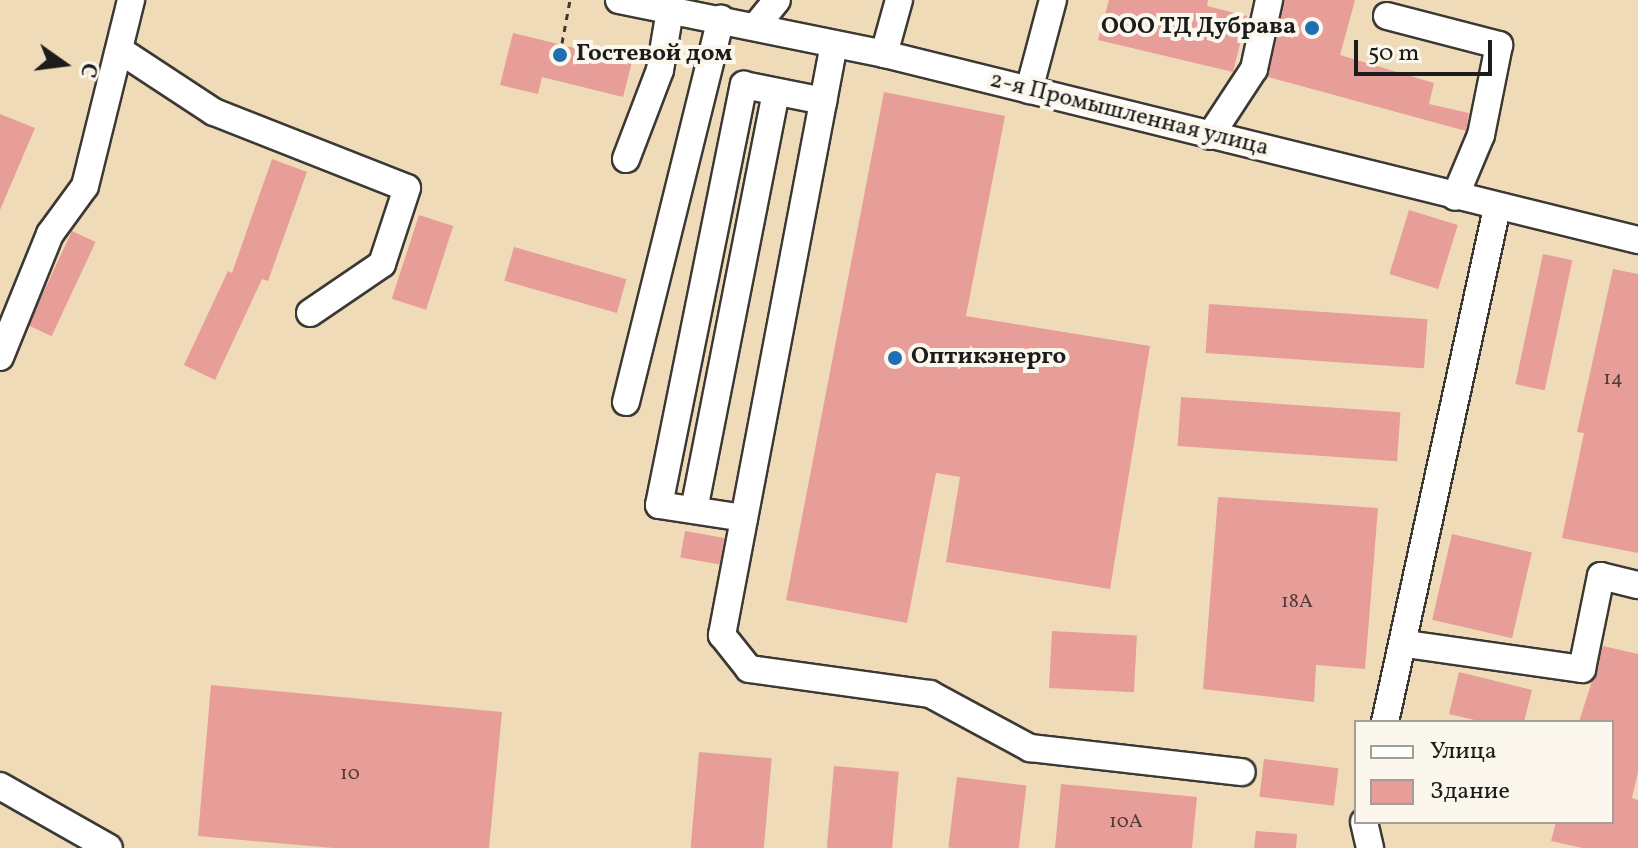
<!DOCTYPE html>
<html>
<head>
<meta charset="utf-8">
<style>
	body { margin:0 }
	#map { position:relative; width:1638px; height:848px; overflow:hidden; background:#f0dbb9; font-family:Vollkorn,serif }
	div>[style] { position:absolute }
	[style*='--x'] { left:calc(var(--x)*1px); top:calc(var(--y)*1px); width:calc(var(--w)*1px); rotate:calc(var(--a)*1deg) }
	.building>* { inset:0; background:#e79d98; transform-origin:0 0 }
	.path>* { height:3px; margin-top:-1.5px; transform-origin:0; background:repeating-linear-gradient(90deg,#3c3934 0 6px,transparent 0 12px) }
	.roads { filter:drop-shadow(2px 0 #3c3934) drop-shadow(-2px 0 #3c3934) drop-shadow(0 2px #3c3934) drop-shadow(0 -2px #3c3934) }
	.minor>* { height:26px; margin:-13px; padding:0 13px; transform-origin:13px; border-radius:13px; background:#fff }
	.dots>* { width:22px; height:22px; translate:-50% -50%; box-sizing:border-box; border:4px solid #fbf7ec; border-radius:50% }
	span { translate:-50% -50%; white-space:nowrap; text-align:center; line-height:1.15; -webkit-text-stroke:8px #fbf7ec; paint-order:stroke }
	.number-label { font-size:20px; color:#4f3c3b }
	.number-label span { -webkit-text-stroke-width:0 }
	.poi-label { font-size:24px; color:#1c1c1c; font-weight:700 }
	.right { translate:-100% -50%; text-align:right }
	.left { translate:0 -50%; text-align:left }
	.street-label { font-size:24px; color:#1c1c1c }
	.legend { position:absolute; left:1354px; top:720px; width:260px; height:104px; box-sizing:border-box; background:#fbf7ec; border:2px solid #a29f99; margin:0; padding:10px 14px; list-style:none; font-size:24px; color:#1c1c1c }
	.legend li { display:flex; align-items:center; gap:16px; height:40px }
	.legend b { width:40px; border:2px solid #a29f99 }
	.north { position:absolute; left:24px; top:24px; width:80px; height:80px; -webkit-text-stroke:6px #fbf7ec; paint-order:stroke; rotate:104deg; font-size:22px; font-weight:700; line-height:32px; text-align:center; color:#1c1c1c }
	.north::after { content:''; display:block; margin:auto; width:28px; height:36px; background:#1c1c1c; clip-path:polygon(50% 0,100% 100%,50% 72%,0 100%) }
	.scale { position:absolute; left:1354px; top:40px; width:138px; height:36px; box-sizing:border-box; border:4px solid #1c1c1c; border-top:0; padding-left:10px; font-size:24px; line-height:28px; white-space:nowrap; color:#1c1c1c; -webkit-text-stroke:6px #fbf7ec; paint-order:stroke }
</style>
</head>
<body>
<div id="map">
	<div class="building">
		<i style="clip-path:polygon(1109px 0,1208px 0,1207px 6px,1247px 16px,1233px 72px,1098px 40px)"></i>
		<i style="clip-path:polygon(1285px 0,1355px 0,1340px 55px,1434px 83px,1429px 104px,1469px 113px,1466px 131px,1268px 77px)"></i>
		<i style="clip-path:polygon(513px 33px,632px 62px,623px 97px,542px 77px,538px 94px,500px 85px)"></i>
		<i style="clip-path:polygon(884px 92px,1005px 116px,966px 316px,1150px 346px,1110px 589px,946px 562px,960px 477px,936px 473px,907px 623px,786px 600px)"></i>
		<i style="clip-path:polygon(0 114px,35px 128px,0 210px)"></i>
		<i style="clip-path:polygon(272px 159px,307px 172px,268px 281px,262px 279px,215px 380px,184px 365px,228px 271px,232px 273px)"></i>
		<i style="left:1409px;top:210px;width:51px;height:67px;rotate:17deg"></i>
		<i style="left:419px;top:215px;width:36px;height:88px;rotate:18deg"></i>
		<i style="left:72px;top:231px;width:26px;height:104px;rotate:25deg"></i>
		<i style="left:514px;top:247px;width:117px;height:35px;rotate:16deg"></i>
		<i style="left:1543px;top:254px;width:30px;height:133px;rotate:12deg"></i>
		<i style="clip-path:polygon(1613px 269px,1638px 274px,1638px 553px,1562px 538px,1584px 433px,1577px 432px)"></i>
		<i style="left:1209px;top:304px;width:219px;height:49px;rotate:4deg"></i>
		<i style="left:1181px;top:397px;width:220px;height:49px;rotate:4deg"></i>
		<i style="clip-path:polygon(1218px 497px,1378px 508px,1365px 669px,1316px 665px,1314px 702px,1203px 689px)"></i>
		<i style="left:685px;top:531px;width:40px;height:27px;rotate:10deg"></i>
		<i style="left:1452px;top:534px;width:82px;height:88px;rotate:13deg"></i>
		<i style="left:1052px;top:631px;width:85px;height:57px;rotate:3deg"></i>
		<i style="clip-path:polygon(1603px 646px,1638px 654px,1638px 772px,1632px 798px,1638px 800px,1638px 848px,1582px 848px,1551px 841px,1556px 822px,1612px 822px,1612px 722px,1579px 722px)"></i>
		<i style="clip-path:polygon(1459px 672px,1532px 690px,1524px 722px,1483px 722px,1449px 714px)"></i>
		<i style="clip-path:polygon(211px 685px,502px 712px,489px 848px,333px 848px,198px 836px)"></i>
		<i style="left:699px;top:752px;width:73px;height:96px;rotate:5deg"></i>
		<i style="left:1264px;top:759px;width:75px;height:38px;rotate:7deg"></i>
		<i style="left:834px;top:766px;width:65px;height:82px;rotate:5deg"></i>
		<i style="left:957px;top:777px;width:70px;height:71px;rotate:7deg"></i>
		<i style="clip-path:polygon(1061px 784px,1197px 797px,1192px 848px,1055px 848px)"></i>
		<i style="clip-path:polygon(1256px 831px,1297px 834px,1296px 848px,1254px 848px)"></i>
	</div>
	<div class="path">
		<i style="--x:562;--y:43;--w:44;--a:-79.5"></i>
	</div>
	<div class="roads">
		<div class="minor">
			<i style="--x:619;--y:0;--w:270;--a:11.5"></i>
			<i style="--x:884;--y:54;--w:777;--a:13.86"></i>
			<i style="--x:1387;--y:16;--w:116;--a:14.5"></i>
			<i style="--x:1499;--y:45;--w:92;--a:101.3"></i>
			<i style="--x:1481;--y:135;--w:67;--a:112.8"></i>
			<i style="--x:756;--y:26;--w:33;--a:-51"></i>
			<i style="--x:834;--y:44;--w:602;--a:100.73"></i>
			<i style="--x:722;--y:635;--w:43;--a:51.5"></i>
			<i style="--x:749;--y:669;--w:183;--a:7.9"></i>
			<i style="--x:930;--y:694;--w:114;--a:28.4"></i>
			<i style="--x:1030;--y:748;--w:213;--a:6.5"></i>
			<i style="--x:121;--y:51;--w:111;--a:33.3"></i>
			<i style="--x:214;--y:112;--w:207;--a:21.5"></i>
			<i style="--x:407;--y:188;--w:80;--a:108.2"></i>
			<i style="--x:382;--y:264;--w:87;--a:145.8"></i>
			<i style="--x:884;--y:54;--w:56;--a:-74.5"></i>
			<i style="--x:1029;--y:90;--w:93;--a:-75.1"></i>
			<i style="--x:1210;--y:136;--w:80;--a:-56.7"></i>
			<i style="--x:1254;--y:69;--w:71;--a:-77.7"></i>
			<i style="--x:626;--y:159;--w:95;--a:-69.1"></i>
			<i style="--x:660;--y:70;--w:61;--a:-80.5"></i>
			<i style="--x:0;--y:357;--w:133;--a:-67.9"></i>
			<i style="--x:50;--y:234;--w:59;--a:-53.9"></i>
			<i style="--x:85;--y:186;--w:192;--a:-76.1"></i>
			<i style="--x:626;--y:402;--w:395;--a:-76.1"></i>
			<i style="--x:694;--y:510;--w:426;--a:-78.9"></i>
			<i style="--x:744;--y:518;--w:86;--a:-171.3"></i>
			<i style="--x:659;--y:505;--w:429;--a:-78.6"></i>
			<i style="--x:744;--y:85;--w:81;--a:11.4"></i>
			<i style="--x:1406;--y:644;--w:178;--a:8.1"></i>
			<i style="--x:1582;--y:669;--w:95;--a:-78.5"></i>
			<i style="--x:1601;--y:576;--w:38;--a:14"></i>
			<i style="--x:1385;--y:722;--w:526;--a:-77.71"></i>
			<i style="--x:0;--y:786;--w:125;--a:29.6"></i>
			<i style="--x:1364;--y:822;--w:27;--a:77"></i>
		</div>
	</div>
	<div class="dots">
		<i style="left:1312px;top:28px;background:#1f6fb2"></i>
		<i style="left:560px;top:55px;background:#1f6fb2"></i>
		<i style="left:895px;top:358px;background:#1f6fb2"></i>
	</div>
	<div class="number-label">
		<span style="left:1613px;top:379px">14</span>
		<span style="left:1297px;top:602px">18А</span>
		<span style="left:350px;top:774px">10</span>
		<span style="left:1126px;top:822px">10А</span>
	</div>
	<div class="poi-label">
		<span class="right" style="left:1296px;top:28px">ООО ТД Дубрава</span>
		<span class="left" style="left:576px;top:55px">Гостевой дом</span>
		<span class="left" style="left:911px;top:358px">Оптикэнерго</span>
	</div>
	<div class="street-label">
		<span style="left:1129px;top:115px;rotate:14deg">2-я Промышленная улица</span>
	</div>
	<ul class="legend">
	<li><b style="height:10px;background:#fff"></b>Улица</li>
	<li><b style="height:22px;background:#e79d98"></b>Здание</li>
	</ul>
	<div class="north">С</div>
	<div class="scale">50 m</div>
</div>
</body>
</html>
